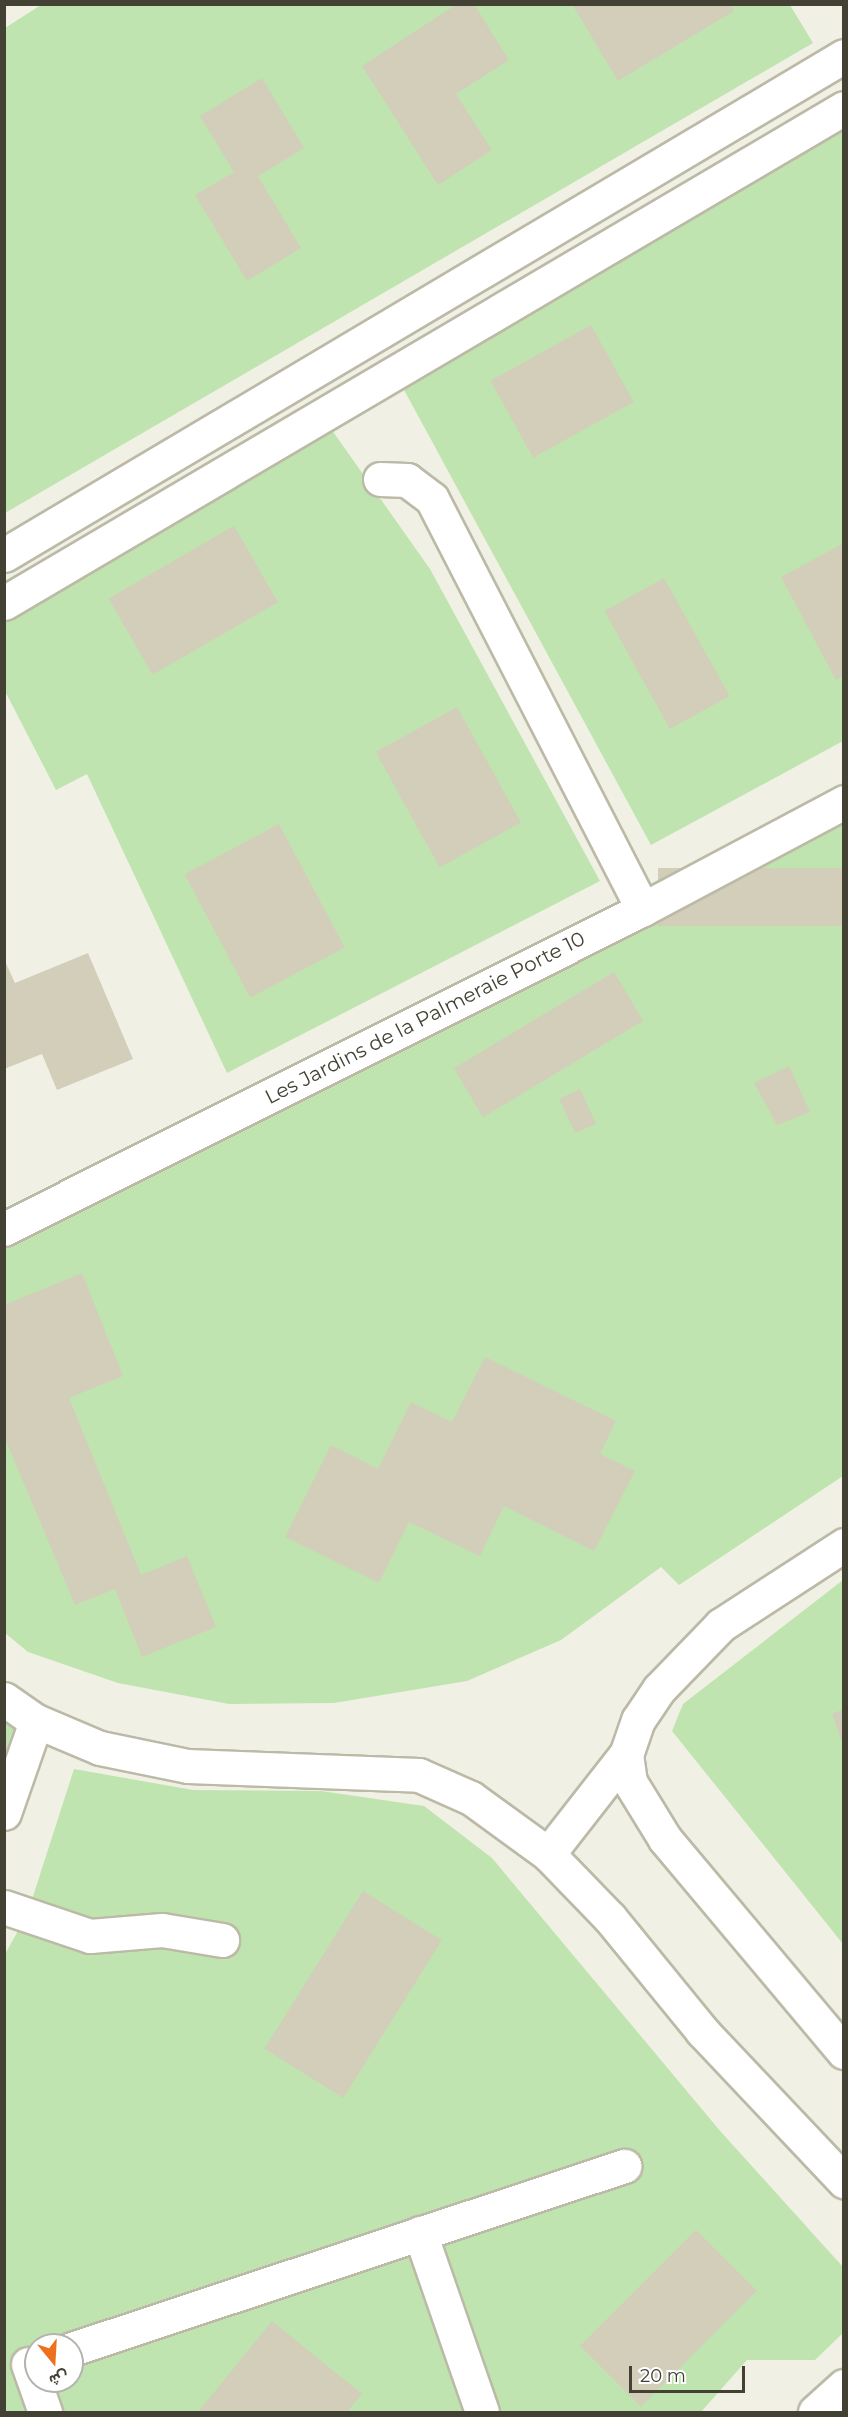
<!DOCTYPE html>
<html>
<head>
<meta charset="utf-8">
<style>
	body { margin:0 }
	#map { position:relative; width:848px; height:2417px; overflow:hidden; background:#f1f0e4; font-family:Montserrat,Vazirmatn,sans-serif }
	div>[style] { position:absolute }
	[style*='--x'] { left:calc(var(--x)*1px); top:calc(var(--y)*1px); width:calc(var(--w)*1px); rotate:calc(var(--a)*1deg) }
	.green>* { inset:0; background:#bfe4af }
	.building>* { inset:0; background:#d2ceba; transform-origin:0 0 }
	.roads { filter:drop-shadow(2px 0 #bcbaa7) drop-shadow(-2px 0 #bcbaa7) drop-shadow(0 2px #bcbaa7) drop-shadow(0 -2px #bcbaa7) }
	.minor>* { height:33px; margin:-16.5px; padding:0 16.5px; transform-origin:16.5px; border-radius:16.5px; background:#fff }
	span { translate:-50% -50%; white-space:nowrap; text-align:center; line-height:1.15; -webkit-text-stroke:5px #fff; paint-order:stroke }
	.street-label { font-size:20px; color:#434134 }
	.frame { position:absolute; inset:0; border:6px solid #434134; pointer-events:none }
	.north { position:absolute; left:24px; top:2333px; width:60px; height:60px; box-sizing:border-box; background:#fff; border:2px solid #b4b3ae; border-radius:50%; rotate:162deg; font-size:16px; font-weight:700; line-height:24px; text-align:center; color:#434134 }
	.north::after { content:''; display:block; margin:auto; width:21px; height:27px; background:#ee6f1e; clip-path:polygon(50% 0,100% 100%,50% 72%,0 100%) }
	.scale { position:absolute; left:629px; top:2366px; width:116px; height:27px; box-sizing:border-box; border:3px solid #434134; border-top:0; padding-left:8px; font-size:18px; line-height:21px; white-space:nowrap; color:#434134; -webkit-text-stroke:4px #fff; paint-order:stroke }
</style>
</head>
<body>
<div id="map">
	<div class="green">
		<i style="clip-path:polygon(41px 5px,790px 5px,813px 43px,5px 513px,5px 28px)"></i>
		<i style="clip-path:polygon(843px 119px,843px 741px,651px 845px,397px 377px)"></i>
		<i style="clip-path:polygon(329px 426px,430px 569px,600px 881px,227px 1073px,87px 774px,56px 790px,5px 691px,4px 616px)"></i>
		<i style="clip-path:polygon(843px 821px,843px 1476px,679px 1585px,661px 1567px,561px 1640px,467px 1681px,334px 1703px,229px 1704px,118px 1683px,28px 1652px,5px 1633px,5px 1249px)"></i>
		<i style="clip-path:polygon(843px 1580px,843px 1944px,672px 1731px,683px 1704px)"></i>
		<i style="clip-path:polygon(5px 1713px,26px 1725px,5px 1795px)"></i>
		<i style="clip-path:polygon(evenodd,74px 1769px,193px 1790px,321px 1791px,424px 1806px,492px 1858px,721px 2132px,843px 2267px,843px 2333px,815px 2360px,747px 2360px,701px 2412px,5px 2412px,5px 1954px,27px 1915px,74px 1769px,36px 2345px,72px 2345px,72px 2381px,36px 2381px,36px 2345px)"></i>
	</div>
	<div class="building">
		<i style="clip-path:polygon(457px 4px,474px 4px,509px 60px,456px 94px,492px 150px,438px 185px,362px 66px)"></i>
		<i style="clip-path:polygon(572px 4px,730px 4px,734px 11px,618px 81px)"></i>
		<i style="clip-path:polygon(262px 78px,304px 148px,258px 176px,301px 248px,247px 281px,195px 195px,234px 172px,200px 116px)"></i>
		<i style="left:591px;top:325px;width:88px;height:115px;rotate:61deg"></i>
		<i style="left:234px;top:526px;width:88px;height:145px;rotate:60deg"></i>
		<i style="clip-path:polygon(844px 543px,844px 676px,836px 680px,781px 577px)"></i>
		<i style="left:664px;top:578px;width:135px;height:68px;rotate:61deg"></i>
		<i style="left:457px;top:707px;width:132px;height:93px;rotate:61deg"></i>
		<i style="left:279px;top:824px;width:140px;height:107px;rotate:62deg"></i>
		<i style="left:844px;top:868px;width:58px;height:186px;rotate:90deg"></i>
		<i style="clip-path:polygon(88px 953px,133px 1059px,57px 1090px,42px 1054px,4px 1069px,4px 959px,15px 983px)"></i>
		<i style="left:614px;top:972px;width:57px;height:187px;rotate:59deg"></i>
		<i style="clip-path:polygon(789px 1066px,810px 1112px,777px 1125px,754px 1083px)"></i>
		<i style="left:580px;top:1089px;width:38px;height:23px;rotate:65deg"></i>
		<i style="clip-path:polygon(82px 1273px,123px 1376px,69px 1398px,141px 1575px,187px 1556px,216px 1627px,142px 1657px,115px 1589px,75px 1605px,4px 1436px,4px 1305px)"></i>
		<i style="clip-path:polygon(485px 1357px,616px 1421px,600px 1454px,635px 1471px,594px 1551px,504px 1506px,480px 1556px,409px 1522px,379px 1583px,285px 1537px,331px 1445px,378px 1469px,411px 1402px,452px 1422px)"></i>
		<i style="clip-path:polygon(844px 1709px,844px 1745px,843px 1745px,832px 1714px)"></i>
		<i style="left:363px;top:1891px;width:93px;height:186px;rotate:32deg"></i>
		<i style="left:696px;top:2230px;width:86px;height:164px;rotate:45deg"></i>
		<i style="clip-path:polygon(272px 2321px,362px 2394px,347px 2412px,198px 2412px)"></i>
	</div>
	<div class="roads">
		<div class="minor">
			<i style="--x:380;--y:479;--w:27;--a:2"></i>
			<i style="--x:407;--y:480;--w:31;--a:37"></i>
			<i style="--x:432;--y:499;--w:461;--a:62.8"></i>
			<i style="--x:4;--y:555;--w:977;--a:-30.71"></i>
			<i style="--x:4;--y:603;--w:975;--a:-30.51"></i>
			<i style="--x:4;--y:1229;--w:715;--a:-26.6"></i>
			<i style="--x:643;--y:909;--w:228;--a:-28"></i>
			<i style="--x:844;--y:1545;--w:147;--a:147"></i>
			<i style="--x:721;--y:1625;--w:89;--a:134.1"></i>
			<i style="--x:659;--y:1689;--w:37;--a:124"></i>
			<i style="--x:638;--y:1720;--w:36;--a:109"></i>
			<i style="--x:626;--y:1754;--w:28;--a:82"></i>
			<i style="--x:630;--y:1782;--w:67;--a:58.4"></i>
			<i style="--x:665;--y:1839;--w:278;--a:50"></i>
			<i style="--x:4;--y:1699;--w:39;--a:35"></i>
			<i style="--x:36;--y:1721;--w:69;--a:22.9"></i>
			<i style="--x:100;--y:1748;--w:90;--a:11.6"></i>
			<i style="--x:188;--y:1766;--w:231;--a:2.2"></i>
			<i style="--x:419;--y:1775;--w:57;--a:23.9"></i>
			<i style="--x:471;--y:1798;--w:95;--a:36"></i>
			<i style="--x:548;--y:1854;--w:89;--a:45.9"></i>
			<i style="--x:610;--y:1918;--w:146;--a:50.8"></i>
			<i style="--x:702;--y:2031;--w:207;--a:46.6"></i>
			<i style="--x:4;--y:1813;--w:97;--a:-70.8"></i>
			<i style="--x:548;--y:1854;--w:127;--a:-52"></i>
			<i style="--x:4;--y:1907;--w:91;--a:18.6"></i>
			<i style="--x:90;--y:1936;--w:72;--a:-4.8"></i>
			<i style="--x:162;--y:1930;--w:61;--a:9.5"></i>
			<i style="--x:420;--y:2233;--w:189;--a:70.9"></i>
			<i style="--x:72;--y:2349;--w:582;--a:-18.34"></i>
			<i style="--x:28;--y:2364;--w:51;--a:70.5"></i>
			<i style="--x:815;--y:2412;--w:39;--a:-42"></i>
		</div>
	</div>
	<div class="street-label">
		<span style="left:425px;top:1018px;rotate:-27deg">Les Jardins de la Palmeraie Porte 10</span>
	</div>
	<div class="frame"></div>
	<div class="north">ش</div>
	<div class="scale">20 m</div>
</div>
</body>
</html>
